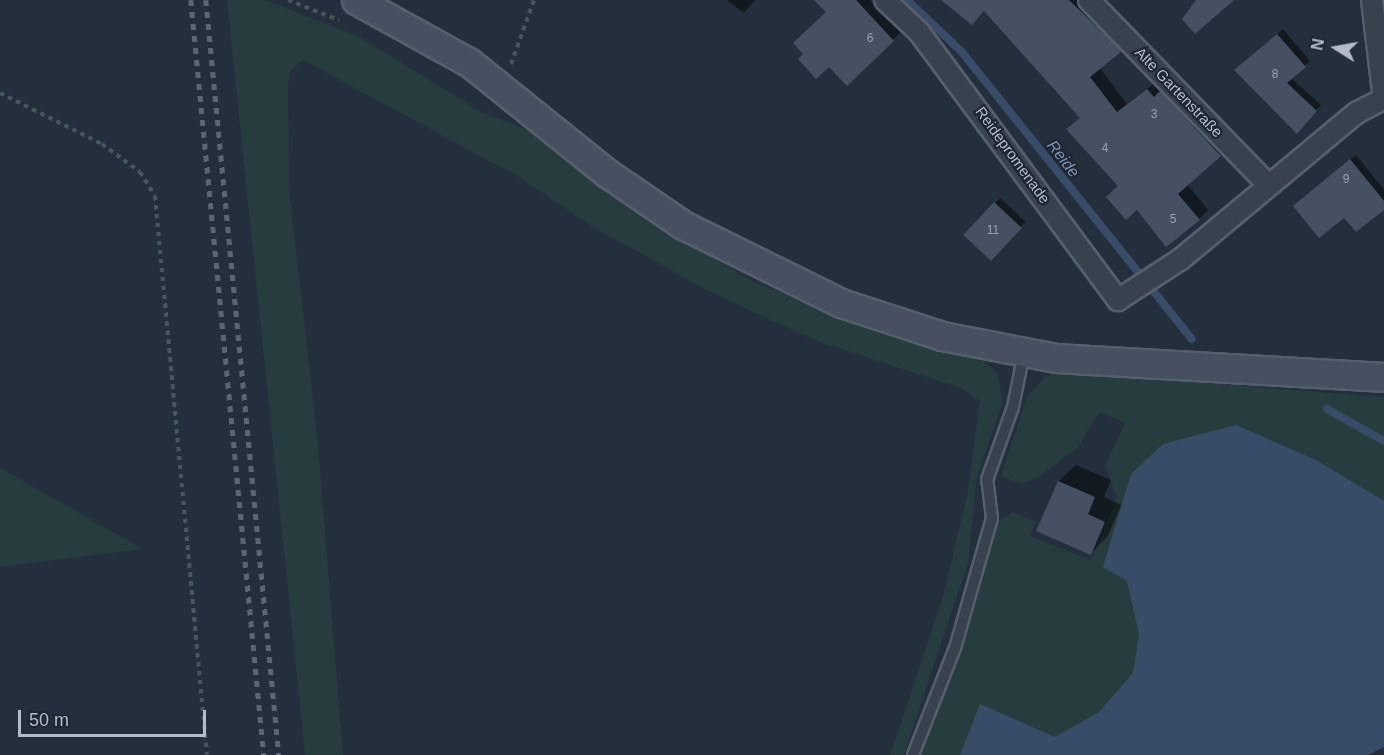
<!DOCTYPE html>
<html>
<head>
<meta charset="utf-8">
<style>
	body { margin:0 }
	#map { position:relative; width:1384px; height:755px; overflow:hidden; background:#242f3e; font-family:Helvetica,sans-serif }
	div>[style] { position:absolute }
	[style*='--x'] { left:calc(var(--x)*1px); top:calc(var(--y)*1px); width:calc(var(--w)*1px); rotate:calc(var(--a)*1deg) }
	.green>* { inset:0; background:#263c3f }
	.water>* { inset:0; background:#394c67 }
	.shadow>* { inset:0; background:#0007; transform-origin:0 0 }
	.stream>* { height:8px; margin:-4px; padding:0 4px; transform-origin:4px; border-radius:4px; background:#394c67 }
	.building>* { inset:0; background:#455162; transform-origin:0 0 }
	.path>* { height:4px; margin-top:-2px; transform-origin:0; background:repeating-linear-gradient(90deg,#44595c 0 4.5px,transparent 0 9px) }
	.roads { filter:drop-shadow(2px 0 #565f6c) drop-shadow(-2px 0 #565f6c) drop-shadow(0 2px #565f6c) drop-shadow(0 -2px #565f6c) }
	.lane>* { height:10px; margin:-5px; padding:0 5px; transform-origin:5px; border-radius:5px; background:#38414e }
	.street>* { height:20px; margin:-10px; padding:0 10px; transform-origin:10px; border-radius:10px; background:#38414e }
	.secondary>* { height:27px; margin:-13.5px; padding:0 13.5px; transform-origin:13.5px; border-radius:13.5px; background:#465061 }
	.rail>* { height:4.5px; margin-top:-2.25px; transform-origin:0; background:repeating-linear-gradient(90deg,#5a6575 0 6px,transparent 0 12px) }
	span { translate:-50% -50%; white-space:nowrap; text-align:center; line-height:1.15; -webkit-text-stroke:4.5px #1d2633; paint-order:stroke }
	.number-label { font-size:12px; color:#98a1af }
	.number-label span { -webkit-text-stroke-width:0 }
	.street-label { font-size:15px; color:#b4bcc9 }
	.water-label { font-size:16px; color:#7c92b1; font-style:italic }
	.north { position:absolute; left:1306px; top:18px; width:60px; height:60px; -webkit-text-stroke:4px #1d2633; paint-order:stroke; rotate:281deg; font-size:16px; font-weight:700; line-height:24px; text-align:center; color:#b4bcc9 }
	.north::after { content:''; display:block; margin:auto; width:21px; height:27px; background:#b4bcc9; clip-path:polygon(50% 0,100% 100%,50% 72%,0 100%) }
	.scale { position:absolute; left:18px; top:710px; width:188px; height:27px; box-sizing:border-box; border:3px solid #b4bcc9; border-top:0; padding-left:8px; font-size:18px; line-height:21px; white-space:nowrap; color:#b4bcc9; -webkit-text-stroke:4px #1d2633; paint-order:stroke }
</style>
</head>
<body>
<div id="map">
	<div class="green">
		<i style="clip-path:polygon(227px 0,265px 0,358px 36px,483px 113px,536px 133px,644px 217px,752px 281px,888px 335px,983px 361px,997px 373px,1003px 402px,977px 476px,968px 563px,904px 755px,890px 755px,942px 600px,967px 497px,980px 401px,961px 388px,814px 340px,707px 290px,593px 227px,519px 177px,303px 60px,290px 71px,288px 87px,289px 187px,318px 444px,343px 755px,305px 755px)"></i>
		<i style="clip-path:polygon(1061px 372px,1384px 397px,1384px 509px,1137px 607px,1142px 650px,1132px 688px,1097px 729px,968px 755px,919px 755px,956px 664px,995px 524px,1013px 512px,1036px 522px,1030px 536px,1091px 560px,1117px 498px,1105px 466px,1125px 423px,1099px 412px,1078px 447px,1040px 476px,1022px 484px,1001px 476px,1027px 397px,1045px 377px)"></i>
		<i style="clip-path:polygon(0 468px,143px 549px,0 567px)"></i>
	</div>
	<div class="water">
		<i style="clip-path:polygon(1236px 425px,1316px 460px,1384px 501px,1384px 747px,1368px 755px,960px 755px,980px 704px,1055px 737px,1099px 712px,1133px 673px,1139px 634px,1127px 581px,1103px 567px,1131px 474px,1163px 444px)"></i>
	</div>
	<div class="shadow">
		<i style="clip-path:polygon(727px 0,755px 0,744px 13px)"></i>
		<i style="clip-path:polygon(826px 0,870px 0,901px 32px,847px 83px,829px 64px,805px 54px,827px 12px)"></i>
		<i style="clip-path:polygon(947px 0,1087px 0,1130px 41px,1099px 67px,1127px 104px,1157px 81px,1229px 146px,1187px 184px,1208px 210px,1199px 219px,1068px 129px,1081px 117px,985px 10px,972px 23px)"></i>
		<i style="clip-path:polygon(1283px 29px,1310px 61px,1291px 78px,1321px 105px,1302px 126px,1241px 65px)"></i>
		<i style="clip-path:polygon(1356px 155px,1384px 190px,1384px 208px,1345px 216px,1300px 201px)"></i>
		<i style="left:1000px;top:198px;width:35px;height:50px;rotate:43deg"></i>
		<i style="clip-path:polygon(1076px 465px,1111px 480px,1104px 497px,1121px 505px,1108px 536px,1091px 553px,1038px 530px,1059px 481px)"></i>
	</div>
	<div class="stream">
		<i style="--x:907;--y:0;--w:74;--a:43.4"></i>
		<i style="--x:961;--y:51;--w:369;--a:51.3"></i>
		<i style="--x:1327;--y:409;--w:65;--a:29.3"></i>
	</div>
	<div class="building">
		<i style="clip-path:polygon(814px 0,856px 0,894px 41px,847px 86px,829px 67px,816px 79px,798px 59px,803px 54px,793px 43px,826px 12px)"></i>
		<i style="clip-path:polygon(941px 0,1069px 0,1122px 51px,1090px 77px,1117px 112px,1147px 89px,1154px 97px,1160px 91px,1221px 156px,1178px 194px,1200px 220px,1166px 247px,1137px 210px,1126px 220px,1106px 197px,1118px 186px,1066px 129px,1080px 118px,984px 11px,972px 25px)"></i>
		<i style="clip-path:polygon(1196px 0,1234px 0,1195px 34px,1182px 19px)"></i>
		<i style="clip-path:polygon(1277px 34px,1306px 67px,1287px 83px,1317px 111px,1297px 134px,1234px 70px)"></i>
		<i style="clip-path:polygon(1350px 159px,1384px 201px,1384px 210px,1356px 232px,1344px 218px,1319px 238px,1293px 206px)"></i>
		<i style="left:994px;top:202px;width:38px;height:45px;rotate:43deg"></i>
		<i style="clip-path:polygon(1058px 481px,1095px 497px,1088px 514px,1105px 522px,1091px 555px,1036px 531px)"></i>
	</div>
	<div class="path">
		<i style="--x:288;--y:0;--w:55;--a:21.4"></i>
		<i style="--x:511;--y:64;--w:68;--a:-70.2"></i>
		<i style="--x:0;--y:93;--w:114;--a:26.6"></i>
		<i style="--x:102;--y:144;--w:47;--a:36.4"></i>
		<i style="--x:140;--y:172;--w:28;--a:58"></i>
		<i style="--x:155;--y:196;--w:561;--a:84.69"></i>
	</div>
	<div class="roads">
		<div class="lane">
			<i style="--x:913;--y:755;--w:115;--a:-68.6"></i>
			<i style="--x:955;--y:648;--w:135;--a:-74.1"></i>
			<i style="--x:992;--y:518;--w:38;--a:-97"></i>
			<i style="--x:987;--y:480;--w:77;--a:-70.4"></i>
			<i style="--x:1013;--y:407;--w:55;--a:-78.5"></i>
		</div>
		<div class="street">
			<i style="--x:885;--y:0;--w:47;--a:43.3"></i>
			<i style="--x:919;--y:32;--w:334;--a:53.4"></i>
			<i style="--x:1118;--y:300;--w:75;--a:-33.1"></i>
			<i style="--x:1181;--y:259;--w:228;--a:-39.8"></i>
			<i style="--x:1356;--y:113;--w:31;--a:-27"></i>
			<i style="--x:1089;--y:0;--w:257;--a:45.9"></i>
			<i style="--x:1372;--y:0;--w:101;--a:83.2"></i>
		</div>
		<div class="secondary">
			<i style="--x:356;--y:0;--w:130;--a:28.9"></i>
			<i style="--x:470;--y:63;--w:176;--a:38.8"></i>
			<i style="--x:607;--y:173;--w:92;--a:34.4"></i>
			<i style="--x:683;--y:225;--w:176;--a:26.3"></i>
			<i style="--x:841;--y:303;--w:106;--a:18.1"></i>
			<i style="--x:942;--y:336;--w:116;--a:10.9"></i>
			<i style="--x:1056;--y:358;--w:329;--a:3.3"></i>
		</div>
	</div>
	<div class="rail">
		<i style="--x:191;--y:0;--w:759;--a:84.48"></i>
		<i style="--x:206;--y:0;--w:759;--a:84.48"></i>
	</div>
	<div class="number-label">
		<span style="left:870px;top:39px">6</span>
		<span style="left:1275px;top:75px">8</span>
		<span style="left:1154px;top:115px">3</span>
		<span style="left:1105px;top:149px">4</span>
		<span style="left:1346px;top:180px">9</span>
		<span style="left:1173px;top:220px">5</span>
		<span style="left:993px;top:231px">11</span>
	</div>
	<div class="street-label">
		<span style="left:1179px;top:92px;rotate:46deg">Alte Gartenstraße</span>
		<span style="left:1013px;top:155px;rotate:54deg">Reidepromenade</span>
	</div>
	<div class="water-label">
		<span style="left:1063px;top:159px;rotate:52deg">Reide</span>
	</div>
	<div class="north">N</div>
	<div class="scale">50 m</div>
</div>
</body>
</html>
